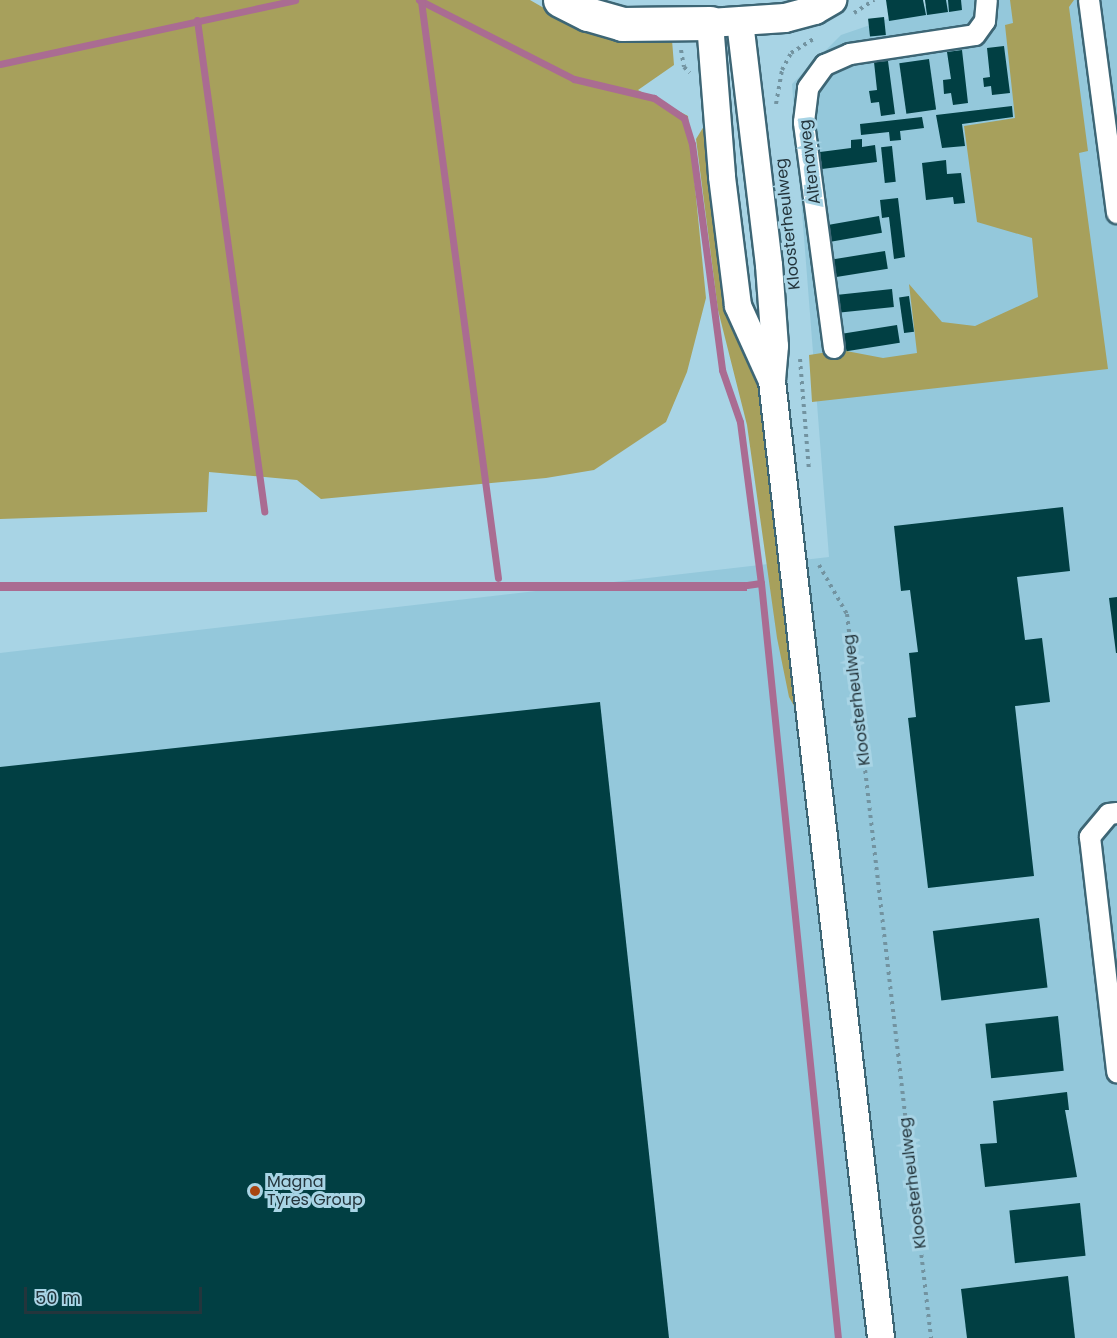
<!DOCTYPE html>
<html>
<head>
<meta charset="utf-8">
<style>
	body { margin:0 }
	#map { position:relative; width:1117px; height:1338px; overflow:hidden; background:#a8d4e5; font-family:Poppins,sans-serif }
	div>[style] { position:absolute }
	[style*='--x'] { left:calc(var(--x)*1px); top:calc(var(--y)*1px); width:calc(var(--w)*1px); rotate:calc(var(--a)*1deg) }
	.built>* { inset:0; background:#94c8db }
	.green>* { inset:0; background:#a7a05c }
	.water>* { inset:0; background:#aa6c92; transform-origin:0 0 }
	.stream>* { height:7px; margin:-3.5px; padding:0 3.5px; transform-origin:3.5px; border-radius:3.5px; background:#aa6c92 }
	.building>* { inset:0; background:#013f43; transform-origin:0 0 }
	.path>* { height:4px; margin-top:-2px; transform-origin:0; background:repeating-linear-gradient(90deg,#7293a0 0 3px,transparent 0 7.5px) }
	.roads { filter:drop-shadow(2px 0 #3d6675) drop-shadow(-2px 0 #3d6675) drop-shadow(0 2px #3d6675) drop-shadow(0 -2px #3d6675) }
	.minor>* { height:20px; margin:-10px; padding:0 10px; transform-origin:10px; border-radius:10px; background:#fff }
	.tertiary>* { height:26px; margin:-13px; padding:0 13px; transform-origin:13px; border-radius:13px; background:#fff }
	.secondary>* { height:28px; margin:-14px; padding:0 14px; transform-origin:14px; border-radius:14px; background:#fff }
	.motorway>* { height:33px; margin:-16.5px; padding:0 16.5px; transform-origin:16.5px; border-radius:16.5px; background:#fff }
	.dots>* { width:16px; height:16px; translate:-50% -50%; box-sizing:border-box; border:3px solid #a8d4e5; border-radius:50% }
	span { translate:-50% -50%; white-space:nowrap; text-align:center; line-height:1.15; -webkit-text-stroke:6px #a8d4e5; paint-order:stroke }
	.street-label { font-size:16px; color:#24353c }
	.poi-label { font-size:16px; color:#24353c }
	.left { translate:0 -50%; text-align:left }
	.scale { position:absolute; left:24px; top:1287px; width:178px; height:27px; box-sizing:border-box; border:3px solid #24353c; border-top:0; padding-left:8px; font-size:18px; line-height:21px; white-space:nowrap; color:#24353c; -webkit-text-stroke:4px #a8d4e5; paint-order:stroke }
</style>
</head>
<body>
<div id="map">
	<div class="built">
		<i style="clip-path:polygon(943px 0,1117px 0,1117px 1338px,0 1338px,0 653px,829px 557px,792px 84px,841px 35px)"></i>
	</div>
	<div class="green">
		<i style="clip-path:polygon(0 0,530px 0,570px 23px,672px 40px,674px 65px,638px 90px,688px 116px,706px 298px,687px 372px,666px 422px,594px 470px,546px 478px,321px 499px,297px 480px,209px 472px,207px 512px,0 519px)"></i>
		<i style="clip-path:polygon(1010px 0,1074px 0,1069px 7px,1088px 151px,1079px 153px,1108px 369px,812px 402px,809px 355px,841px 350px,883px 358px,917px 353px,909px 284px,942px 322px,975px 326px,1038px 297px,1032px 238px,977px 222px,964px 126px,1015px 118px,1005px 25px,1013px 23px)"></i>
		<i style="clip-path:polygon(709px 118px,727px 303px,766px 402px,802px 720px,789px 697px,777px 638px,747px 425px,718px 310px,696px 139px)"></i>
	</div>
	<div class="water">
		<i style="left:747px;top:582px;width:9px;height:752px;rotate:90deg"></i>
	</div>
	<div class="stream">
		<i style="--x:419;--y:0;--w:174;--a:27"></i>
		<i style="--x:574;--y:79;--w:82;--a:13.4"></i>
		<i style="--x:654;--y:98;--w:36;--a:34"></i>
		<i style="--x:684;--y:118;--w:27;--a:73"></i>
		<i style="--x:692;--y:144;--w:228;--a:82.4"></i>
		<i style="--x:722;--y:370;--w:55;--a:70.9"></i>
		<i style="--x:740;--y:422;--w:162;--a:82.6"></i>
		<i style="--x:761;--y:583;--w:759;--a:84.18"></i>
		<i style="--x:421;--y:1;--w:582;--a:82.4"></i>
		<i style="--x:197;--y:20;--w:496;--a:82.2"></i>
		<i style="--x:0;--y:64;--w:302;--a:-12.2"></i>
		<i style="--x:747;--y:585;--w:14;--a:-8"></i>
	</div>
	<div class="building">
		<i style="clip-path:polygon(886px 0,923px 0,926px 15px,889px 21px)"></i>
		<i style="clip-path:polygon(925px 0,946px 0,948px 12px,927px 15px)"></i>
		<i style="clip-path:polygon(948px 0,961px 0,962px 10px,949px 12px)"></i>
		<i style="left:884px;top:17px;width:18px;height:16px;rotate:84deg"></i>
		<i style="clip-path:polygon(1004px 46px,1010px 93px,992px 95px,991px 86px,984px 87px,983px 78px,990px 77px,987px 48px)"></i>
		<i style="clip-path:polygon(962px 50px,968px 103px,953px 105px,951px 93px,944px 94px,943px 80px,951px 79px,947px 52px)"></i>
		<i style="left:929px;top:59px;width:51px;height:30px;rotate:82deg"></i>
		<i style="clip-path:polygon(888px 61px,895px 114px,881px 116px,879px 102px,871px 103px,869px 91px,877px 90px,874px 62px)"></i>
		<i style="clip-path:polygon(1012px 106px,1013px 117px,962px 124px,965px 146px,942px 148px,936px 115px)"></i>
		<i style="clip-path:polygon(922px 117px,924px 128px,900px 131px,901px 140px,890px 141px,889px 132px,861px 135px,860px 124px)"></i>
		<i style="clip-path:polygon(862px 139px,862px 147px,875px 145px,877px 162px,822px 169px,820px 152px,851px 148px,851px 140px)"></i>
		<i style="left:892px;top:146px;width:36px;height:11px;rotate:84deg"></i>
		<i style="clip-path:polygon(946px 160px,947px 174px,961px 173px,965px 203px,954px 204px,953px 197px,926px 200px,922px 163px)"></i>
		<i style="clip-path:polygon(898px 198px,905px 257px,894px 259px,889px 217px,882px 218px,880px 200px)"></i>
		<i style="left:879px;top:216px;width:17px;height:52px;rotate:80deg"></i>
		<i style="left:885px;top:251px;width:18px;height:52px;rotate:81deg"></i>
		<i style="left:892px;top:289px;width:18px;height:54px;rotate:84deg"></i>
		<i style="left:909px;top:296px;width:36px;height:10px;rotate:82deg"></i>
		<i style="left:897px;top:325px;width:18px;height:54px;rotate:81deg"></i>
		<i style="clip-path:polygon(1063px 507px,1070px 571px,1017px 577px,1025px 640px,1042px 638px,1050px 702px,1015px 706px,1034px 876px,928px 888px,908px 718px,916px 717px,909px 653px,918px 652px,910px 590px,901px 591px,894px 526px)"></i>
		<i style="clip-path:polygon(1117px 597px,1117px 653px,1116px 653px,1109px 598px)"></i>
		<i style="clip-path:polygon(600px 702px,669px 1338px,0 1338px,0 767px)"></i>
		<i style="left:1039px;top:918px;width:70px;height:107px;rotate:83deg"></i>
		<i style="left:1058px;top:1016px;width:55px;height:73px;rotate:84deg"></i>
		<i style="clip-path:polygon(1067px 1092px,1069px 1110px,1065px 1110px,1077px 1177px,985px 1187px,980px 1144px,997px 1143px,993px 1101px)"></i>
		<i style="left:1080px;top:1203px;width:53px;height:71px;rotate:84deg"></i>
		<i style="clip-path:polygon(1068px 1276px,1075px 1338px,967px 1338px,961px 1289px)"></i>
	</div>
	<div class="path">
		<i style="--x:854;--y:13;--w:24;--a:-33"></i>
		<i style="--x:681;--y:50;--w:17;--a:80"></i>
		<i style="--x:684;--y:67;--w:8;--a:45"></i>
		<i style="--x:776;--y:104;--w:35;--a:-80"></i>
		<i style="--x:782;--y:70;--w:19;--a:-62"></i>
		<i style="--x:791;--y:53;--w:26;--a:-32"></i>
		<i style="--x:800;--y:359;--w:112;--a:85.4"></i>
		<i style="--x:819;--y:565;--w:56;--a:60.3"></i>
		<i style="--x:847;--y:614;--w:729;--a:83.38"></i>
	</div>
	<div class="roads">
		<div class="minor">
			<i style="--x:1089;--y:0;--w:215;--a:82.5"></i>
			<i style="--x:834;--y:348;--w:228;--a:-97.6"></i>
			<i style="--x:804;--y:122;--w:34;--a:-83"></i>
			<i style="--x:808;--y:88;--w:29;--a:-54"></i>
			<i style="--x:825;--y:65;--w:27;--a:-24"></i>
			<i style="--x:850;--y:54;--w:126;--a:-8.6"></i>
			<i style="--x:975;--y:35;--w:17;--a:-54"></i>
			<i style="--x:985;--y:21;--w:21;--a:-85"></i>
			<i style="--x:1117;--y:813;--w:8;--a:173"></i>
			<i style="--x:1109;--y:814;--w:30;--a:130"></i>
			<i style="--x:1090;--y:837;--w:237;--a:83.4"></i>
		</div>
		<div class="tertiary">
			<i style="--x:740;--y:22;--w:245;--a:83.2"></i>
			<i style="--x:769;--y:265;--w:81;--a:85.8"></i>
			<i style="--x:775;--y:346;--w:35;--a:95"></i>
			<i style="--x:772;--y:381;--w:963;--a:83.5"></i>
			<i style="--x:710;--y:23;--w:154;--a:85.5"></i>
			<i style="--x:722;--y:177;--w:130;--a:82.9"></i>
			<i style="--x:738;--y:306;--w:82;--a:65.6"></i>
		</div>
		<div class="secondary">
			<i style="--x:710;--y:23;--w:75;--a:-3.8"></i>
			<i style="--x:785;--y:18;--w:31;--a:-15"></i>
			<i style="--x:815;--y:10;--w:20;--a:-30"></i>
		</div>
		<div class="motorway">
			<i style="--x:560;--y:0;--w:31;--a:27"></i>
			<i style="--x:588;--y:14;--w:35;--a:16"></i>
			<i style="--x:622;--y:24;--w:88;--a:-0.7"></i>
		</div>
	</div>
	<div class="dots">
		<i style="left:255px;top:1191px;background:#a84510"></i>
	</div>
	<div class="street-label">
		<span style="left:810px;top:162px;rotate:-97deg">Altenaweg</span>
		<span style="left:788px;top:224px;rotate:-96deg">Kloosterheulweg</span>
		<span style="left:857px;top:700px;rotate:-97deg">Kloosterheulweg</span>
		<span style="left:913px;top:1183px;rotate:-97deg">Kloosterheulweg</span>
	</div>
	<div class="poi-label">
		<span class="left" style="left:267px;top:1191px">Magna<br>Tyres Group</span>
	</div>
	<div class="scale">50 m</div>
</div>
</body>
</html>
